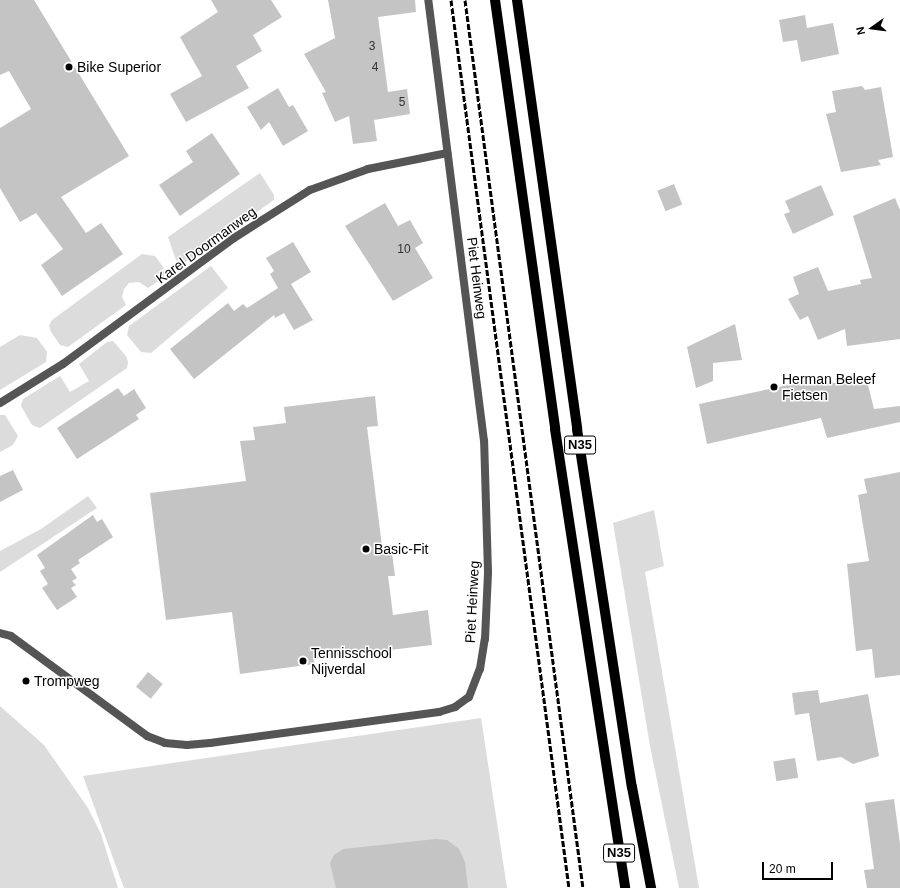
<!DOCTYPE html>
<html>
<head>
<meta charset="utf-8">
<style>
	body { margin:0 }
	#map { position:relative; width:900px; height:888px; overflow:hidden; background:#fff; font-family:Helvetica,sans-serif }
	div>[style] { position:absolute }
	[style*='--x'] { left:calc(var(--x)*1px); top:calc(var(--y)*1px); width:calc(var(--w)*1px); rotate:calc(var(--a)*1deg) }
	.green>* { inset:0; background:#dcdcdc }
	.building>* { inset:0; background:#c4c4c4; transform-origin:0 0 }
	.minor>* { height:8px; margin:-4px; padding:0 4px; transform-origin:4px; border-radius:4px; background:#555 }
	.primary>* { height:10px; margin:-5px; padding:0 5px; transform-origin:5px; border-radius:5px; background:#000 }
	.rail>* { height:3px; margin-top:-1.5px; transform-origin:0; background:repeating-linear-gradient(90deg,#000 0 6px,transparent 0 8px) }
	.dots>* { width:11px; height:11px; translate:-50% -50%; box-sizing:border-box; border:2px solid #fff; border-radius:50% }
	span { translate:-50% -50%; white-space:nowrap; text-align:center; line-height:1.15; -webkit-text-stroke:3px #fff; paint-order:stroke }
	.number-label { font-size:12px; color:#313131 }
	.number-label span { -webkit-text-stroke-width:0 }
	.shield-label span { padding:1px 3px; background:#fff; border:1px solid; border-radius:3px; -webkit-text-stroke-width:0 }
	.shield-label { font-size:13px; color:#000; font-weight:700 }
	.poi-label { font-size:14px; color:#000 }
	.left { translate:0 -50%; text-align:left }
	.street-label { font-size:14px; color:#000 }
	.north { position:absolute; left:852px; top:8px; width:40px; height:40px; -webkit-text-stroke:3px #fff; paint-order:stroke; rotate:256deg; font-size:11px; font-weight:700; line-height:16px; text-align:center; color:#000 }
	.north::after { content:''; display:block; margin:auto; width:14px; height:18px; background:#000; clip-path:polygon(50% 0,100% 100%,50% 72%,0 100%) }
	.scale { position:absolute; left:762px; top:862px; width:71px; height:18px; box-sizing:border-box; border:2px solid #000; border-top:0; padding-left:5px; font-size:12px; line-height:14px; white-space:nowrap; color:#000; -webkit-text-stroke:3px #fff; paint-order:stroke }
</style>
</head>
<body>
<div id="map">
	<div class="green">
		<i style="clip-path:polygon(260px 173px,274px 195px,274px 200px,184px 263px,176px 260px,168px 237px)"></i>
		<i style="clip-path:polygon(142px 254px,155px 256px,164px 268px,164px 277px,148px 288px,139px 282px,129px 283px,124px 289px,122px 297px,126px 305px,68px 347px,60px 345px,51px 332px,49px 326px,52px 320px)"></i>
		<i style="clip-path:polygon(211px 266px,228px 288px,151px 353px,141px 352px,127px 335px,129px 326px)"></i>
		<i style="clip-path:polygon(20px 335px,37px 338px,47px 352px,46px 362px,0 390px,0 347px)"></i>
		<i style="clip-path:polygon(113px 341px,126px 356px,128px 362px,127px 368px,40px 428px,32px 425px,21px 406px,23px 399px,60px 376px,70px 392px,89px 381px,79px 364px,107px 342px)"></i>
		<i style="clip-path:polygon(0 415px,5px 415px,18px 436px,13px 445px,0 452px)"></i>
		<i style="clip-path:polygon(88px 496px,97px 508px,0 572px,0 551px,41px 529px)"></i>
		<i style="clip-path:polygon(654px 510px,664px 566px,645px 572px,699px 888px,679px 888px,650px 746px,613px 523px)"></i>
		<i style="clip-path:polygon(0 706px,44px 745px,88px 808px,101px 834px,118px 888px,0 888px)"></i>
		<i style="clip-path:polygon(481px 718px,507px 888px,124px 888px,83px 776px)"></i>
	</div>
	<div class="building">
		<i style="clip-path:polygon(0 0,34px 0,129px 156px,61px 197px,86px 233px,101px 223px,123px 254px,62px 296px,41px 265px,63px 249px,36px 213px,20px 222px,0 188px,0 128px,31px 109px,9px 71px,0 75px)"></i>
		<i style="clip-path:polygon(211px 0,271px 0,282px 17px,253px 35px,262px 51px,236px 66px,249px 88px,186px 122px,170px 94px,202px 76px,180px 37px,218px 12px)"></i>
		<i style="clip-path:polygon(328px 0,415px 0,416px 12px,378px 17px,388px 92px,407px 89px,410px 114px,374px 120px,377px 141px,353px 144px,349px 116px,335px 122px,322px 93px,326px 92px,304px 54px,335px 38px)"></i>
		<i style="clip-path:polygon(805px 15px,807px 28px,833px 23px,839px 54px,801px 62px,797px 40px,783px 42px,779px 20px)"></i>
		<i style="clip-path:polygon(862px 86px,865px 90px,881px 87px,893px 157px,878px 160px,881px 165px,841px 172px,826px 114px,836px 112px,832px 91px)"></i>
		<i style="clip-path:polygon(278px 88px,289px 107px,293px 105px,308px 131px,283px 146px,269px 122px,261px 130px,247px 107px)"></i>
		<i style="clip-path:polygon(212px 133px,240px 174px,180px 216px,159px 185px,193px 162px,186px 151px)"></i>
		<i style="left:674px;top:184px;width:22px;height:18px;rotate:68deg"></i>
		<i style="clip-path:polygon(821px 185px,834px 215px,793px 234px,784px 214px,790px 212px,785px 201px)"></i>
		<i style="clip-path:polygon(895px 198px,900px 210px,900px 339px,847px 346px,845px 329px,818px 340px,808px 316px,800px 320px,788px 299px,799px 294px,793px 277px,818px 267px,828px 291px,861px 284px,860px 280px,872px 278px,853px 216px)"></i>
		<i style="clip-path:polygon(385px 203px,398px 226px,410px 220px,423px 243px,415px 248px,433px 278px,393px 301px,345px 226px)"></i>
		<i style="clip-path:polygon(293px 242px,311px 272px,291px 284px,313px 320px,294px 330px,284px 313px,275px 318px,274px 315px,194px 379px,170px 349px,228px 303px,234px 311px,243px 304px,247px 308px,278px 288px,270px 274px,274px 271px,266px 258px)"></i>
		<i style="clip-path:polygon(735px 324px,742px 360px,713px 363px,713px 381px,696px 388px,687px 347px)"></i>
		<i style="clip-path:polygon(807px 381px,868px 385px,874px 409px,900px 406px,900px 422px,827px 438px,821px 418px,707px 444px,699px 404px)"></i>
		<i style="clip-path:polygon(118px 388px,124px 396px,134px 389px,146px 408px,136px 415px,139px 419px,77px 459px,57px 428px)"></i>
		<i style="clip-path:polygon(375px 396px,378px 426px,367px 427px,382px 546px,391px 545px,395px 576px,388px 576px,393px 615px,428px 610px,432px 645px,314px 659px,314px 664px,240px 674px,232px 612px,166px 620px,150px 493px,246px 481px,240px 441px,255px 440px,253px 427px,286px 423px,284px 407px)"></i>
		<i style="clip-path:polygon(13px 470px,23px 490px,0 502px,0 476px)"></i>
		<i style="clip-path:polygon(900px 472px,900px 675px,875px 678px,872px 649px,856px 651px,847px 564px,869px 561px,858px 495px,867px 493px,864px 479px)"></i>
		<i style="clip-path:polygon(93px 515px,97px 522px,102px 519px,113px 537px,78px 560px,80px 563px,71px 569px,77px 578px,72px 581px,76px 585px,71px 588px,77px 597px,57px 610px,42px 588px,48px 584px,40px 571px,45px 568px,37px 555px)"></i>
		<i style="left:148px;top:672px;width:19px;height:19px;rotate:39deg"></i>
		<i style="clip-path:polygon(818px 690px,820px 703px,868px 694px,879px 756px,853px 764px,841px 757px,817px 761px,809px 713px,795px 715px,792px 693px)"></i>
		<i style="left:795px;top:758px;width:20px;height:22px;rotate:81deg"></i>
		<i style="clip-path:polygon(894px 799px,900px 844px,900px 888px,867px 888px,864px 870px,874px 869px,865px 803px)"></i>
		<i style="clip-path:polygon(436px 839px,447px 840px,459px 849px,465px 862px,468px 888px,336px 888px,330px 863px,334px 855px,343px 849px)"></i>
	</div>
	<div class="minor">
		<i style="--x:0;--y:403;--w:74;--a:-31.8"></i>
		<i style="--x:63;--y:364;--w:212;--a:-36.4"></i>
		<i style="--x:234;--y:238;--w:90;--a:-32.3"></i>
		<i style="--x:310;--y:190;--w:62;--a:-19.9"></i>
		<i style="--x:368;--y:169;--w:81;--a:-11.4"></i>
		<i style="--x:0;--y:633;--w:11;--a:15"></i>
		<i style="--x:11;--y:636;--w:169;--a:36.3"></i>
		<i style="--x:147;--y:736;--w:19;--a:21"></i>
		<i style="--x:165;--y:743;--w:22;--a:5"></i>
		<i style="--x:187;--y:745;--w:23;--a:-5"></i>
		<i style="--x:210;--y:743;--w:231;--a:-7.7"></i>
		<i style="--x:439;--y:712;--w:17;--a:-17"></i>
		<i style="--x:455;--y:707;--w:17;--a:-36"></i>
		<i style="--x:469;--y:697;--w:30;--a:-69"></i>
		<i style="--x:480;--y:669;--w:30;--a:-81"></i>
		<i style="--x:485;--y:639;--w:67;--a:-87.4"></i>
		<i style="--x:488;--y:572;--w:131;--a:-91.7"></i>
		<i style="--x:484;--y:441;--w:445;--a:-97.2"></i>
	</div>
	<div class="primary">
		<i style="--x:495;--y:0;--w:433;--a:82"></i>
		<i style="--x:555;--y:429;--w:464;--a:81.3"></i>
		<i style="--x:517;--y:0;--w:433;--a:82"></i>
		<i style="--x:577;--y:429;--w:362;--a:81.3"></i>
		<i style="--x:632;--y:787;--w:103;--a:79.3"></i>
	</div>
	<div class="rail">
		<i style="--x:451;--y:0;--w:896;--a:82.43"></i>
		<i style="--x:465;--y:0;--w:896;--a:82.43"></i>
	</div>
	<div class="dots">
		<i style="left:69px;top:67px;background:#000"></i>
		<i style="left:774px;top:387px;background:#000"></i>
		<i style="left:366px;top:549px;background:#000"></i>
		<i style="left:303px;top:661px;background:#000"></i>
		<i style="left:26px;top:681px;background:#000"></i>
	</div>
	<div class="number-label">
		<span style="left:372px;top:47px">3</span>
		<span style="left:375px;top:68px">4</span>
		<span style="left:402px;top:103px">5</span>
		<span style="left:404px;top:250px">10</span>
	</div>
	<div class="shield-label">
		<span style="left:580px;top:445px">N35</span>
		<span style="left:619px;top:853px">N35</span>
	</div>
	<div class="poi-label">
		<span class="left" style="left:77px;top:67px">Bike Superior</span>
		<span class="left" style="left:782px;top:387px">Herman Beleef<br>Fietsen</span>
		<span class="left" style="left:374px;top:549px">Basic-Fit</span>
		<span class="left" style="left:311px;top:661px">Tennisschool<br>Nijverdal</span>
		<span class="left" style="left:34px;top:681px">Trompweg</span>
	</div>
	<div class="street-label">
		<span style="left:206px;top:245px;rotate:-36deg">Karel Doormanweg</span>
		<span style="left:477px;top:278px;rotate:83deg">Piet Heinweg</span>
		<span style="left:472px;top:602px;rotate:-87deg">Piet Heinweg</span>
	</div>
	<div class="north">N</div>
	<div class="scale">20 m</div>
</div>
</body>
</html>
